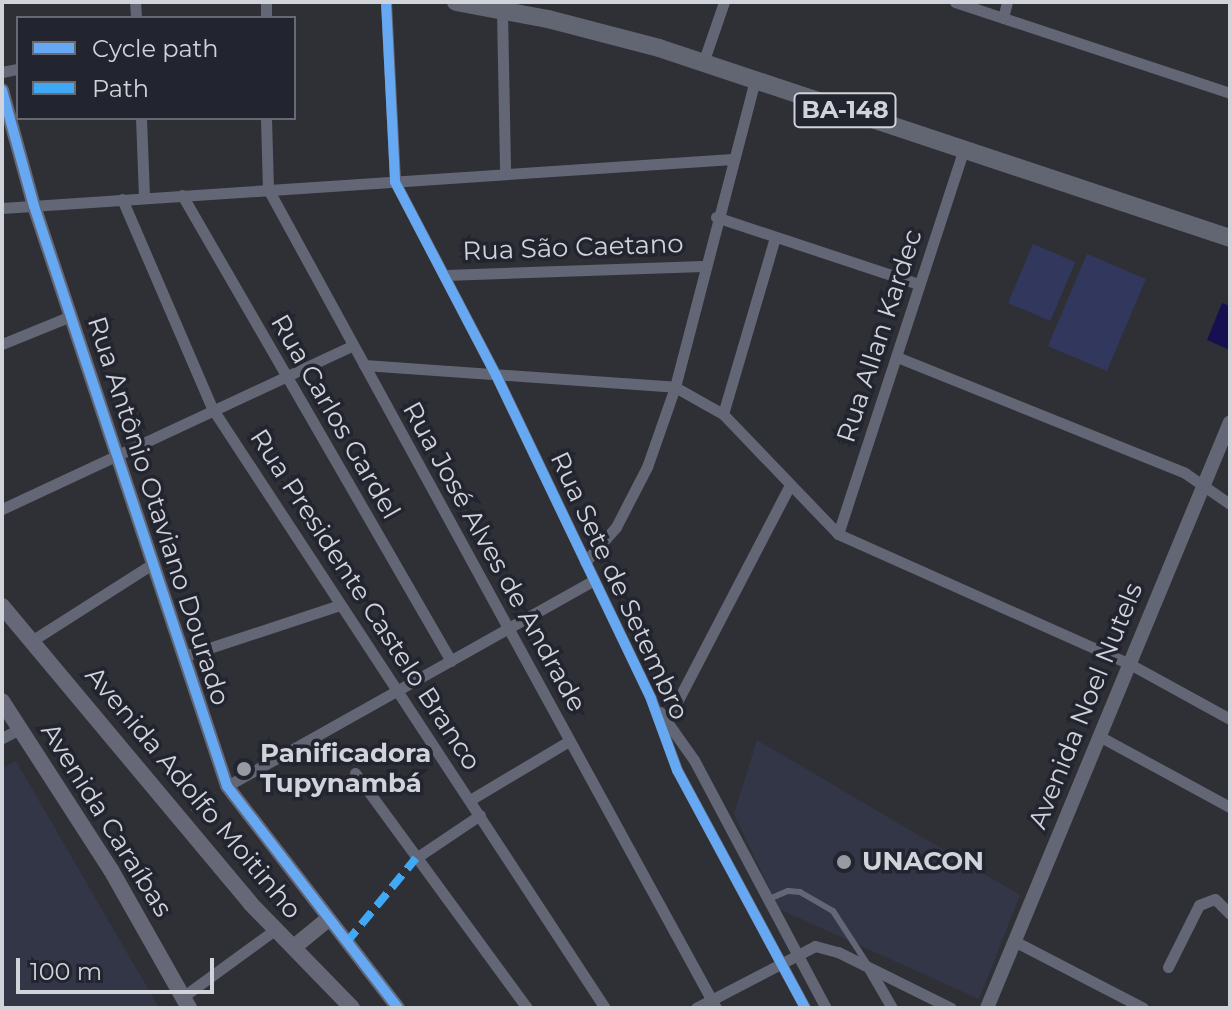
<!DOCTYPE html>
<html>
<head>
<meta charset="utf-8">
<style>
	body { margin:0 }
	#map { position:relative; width:1232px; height:1010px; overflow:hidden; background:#2f3036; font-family:Montserrat,sans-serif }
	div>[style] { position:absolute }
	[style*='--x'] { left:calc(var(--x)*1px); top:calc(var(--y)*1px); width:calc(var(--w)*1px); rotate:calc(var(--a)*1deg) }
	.built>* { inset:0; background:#333646 }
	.green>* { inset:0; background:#32385d; transform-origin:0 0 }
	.water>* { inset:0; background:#161051 }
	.path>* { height:2px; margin-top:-1px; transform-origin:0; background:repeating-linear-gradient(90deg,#686a75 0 6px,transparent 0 10px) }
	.service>* { height:6px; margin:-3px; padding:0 3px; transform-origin:3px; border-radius:3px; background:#636675 }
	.minor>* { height:11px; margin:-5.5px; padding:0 5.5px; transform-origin:5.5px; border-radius:5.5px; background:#636675 }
	.tertiary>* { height:14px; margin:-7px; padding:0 7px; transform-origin:7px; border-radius:7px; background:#636675 }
	.secondary>* { height:16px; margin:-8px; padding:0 8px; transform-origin:8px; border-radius:8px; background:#666878 }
	.primary>* { height:18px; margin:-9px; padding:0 9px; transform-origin:9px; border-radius:9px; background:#626672 }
	.quiet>* { height:8px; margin-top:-4px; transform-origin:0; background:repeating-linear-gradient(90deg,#3fa9f5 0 16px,transparent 0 24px) }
	.cycleway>* { height:10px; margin:-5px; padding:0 5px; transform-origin:5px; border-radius:5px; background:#66a8f1 }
	.dots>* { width:22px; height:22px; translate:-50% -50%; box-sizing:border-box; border:4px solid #22242f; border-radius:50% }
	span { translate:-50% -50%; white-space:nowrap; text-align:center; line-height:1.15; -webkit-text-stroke:7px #22242f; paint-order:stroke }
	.shield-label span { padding:2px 6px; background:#22242f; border:2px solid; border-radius:6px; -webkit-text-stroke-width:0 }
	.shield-label { font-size:24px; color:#d1d3da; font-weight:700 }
	.street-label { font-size:26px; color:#d1d3da }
	.poi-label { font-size:26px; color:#d1d3da; font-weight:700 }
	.left { translate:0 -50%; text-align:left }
	.frame { position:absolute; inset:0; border:4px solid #d1d3da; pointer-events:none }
	.legend { position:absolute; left:16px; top:16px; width:280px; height:104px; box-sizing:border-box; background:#22242f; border:2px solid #686a73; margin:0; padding:10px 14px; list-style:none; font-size:24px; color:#d1d3da }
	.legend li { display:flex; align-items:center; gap:16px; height:40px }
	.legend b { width:40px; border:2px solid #686a73 }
	.scale { position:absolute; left:16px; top:958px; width:198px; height:36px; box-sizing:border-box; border:4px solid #d1d3da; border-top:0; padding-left:10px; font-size:24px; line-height:28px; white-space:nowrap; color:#d1d3da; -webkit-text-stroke:6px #22242f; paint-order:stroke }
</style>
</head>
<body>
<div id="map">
	<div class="built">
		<i style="clip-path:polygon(757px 740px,1020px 895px,979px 999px,779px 909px,734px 814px)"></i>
		<i style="clip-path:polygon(16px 761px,159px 1008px,2px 1008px,2px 768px)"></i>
	</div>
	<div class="green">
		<i style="left:1033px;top:244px;width:46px;height:64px;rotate:23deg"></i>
		<i style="left:1087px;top:254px;width:64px;height:100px;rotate:23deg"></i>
	</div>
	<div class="water">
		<i style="clip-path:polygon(1222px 303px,1230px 306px,1230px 350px,1207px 340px)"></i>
	</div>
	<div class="path">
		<i style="--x:191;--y:810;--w:30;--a:-34"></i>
	</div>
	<div class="service">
		<i style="--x:769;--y:899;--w:21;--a:-23"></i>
		<i style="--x:788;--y:891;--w:12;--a:5"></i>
		<i style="--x:800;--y:892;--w:38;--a:30"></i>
		<i style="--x:833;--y:911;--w:64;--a:57.1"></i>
	</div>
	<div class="minor">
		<i style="--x:135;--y:2;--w:16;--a:86"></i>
		<i style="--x:386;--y:2;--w:180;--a:87.1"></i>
		<i style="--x:395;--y:182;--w:218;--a:62.4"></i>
		<i style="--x:496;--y:375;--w:359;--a:64.4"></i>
		<i style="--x:651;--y:699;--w:76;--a:69.9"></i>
		<i style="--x:677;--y:770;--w:270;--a:61.7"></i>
		<i style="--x:955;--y:2;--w:290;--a:18.3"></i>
		<i style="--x:502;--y:11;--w:160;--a:88.9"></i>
		<i style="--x:266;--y:18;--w:16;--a:-90"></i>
		<i style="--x:1003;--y:18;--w:16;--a:-76"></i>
		<i style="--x:703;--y:63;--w:65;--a:-71"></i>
		<i style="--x:2;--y:72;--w:16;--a:-11"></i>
		<i style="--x:141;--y:118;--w:79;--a:87.8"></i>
		<i style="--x:266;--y:118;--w:71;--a:88.4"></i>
		<i style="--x:268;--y:189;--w:934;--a:61.32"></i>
		<i style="--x:182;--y:195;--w:538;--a:60"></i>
		<i style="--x:122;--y:199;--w:228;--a:66.7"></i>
		<i style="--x:212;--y:408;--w:717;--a:56.78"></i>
		<i style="--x:2;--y:208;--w:732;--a:-3.84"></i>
		<i style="--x:716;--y:217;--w:214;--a:18.3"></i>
		<i style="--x:445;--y:275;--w:258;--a:-2"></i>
		<i style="--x:2;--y:344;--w:74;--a:-22.1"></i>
		<i style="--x:897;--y:357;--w:310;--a:21.9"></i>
		<i style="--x:1185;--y:473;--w:55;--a:34.6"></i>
		<i style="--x:364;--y:365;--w:312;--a:4"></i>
		<i style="--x:675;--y:387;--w:55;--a:29.4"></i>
		<i style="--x:723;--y:414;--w:166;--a:46.2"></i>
		<i style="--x:838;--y:534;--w:317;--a:24"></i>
		<i style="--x:1128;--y:663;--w:116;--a:28.8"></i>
		<i style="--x:723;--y:414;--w:184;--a:-73.6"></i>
		<i style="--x:2;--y:509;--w:386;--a:-25"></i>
		<i style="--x:838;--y:534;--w:403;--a:-71.9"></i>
		<i style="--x:585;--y:562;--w:47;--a:-48.5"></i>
		<i style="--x:616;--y:527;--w:68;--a:-62.7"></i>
		<i style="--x:647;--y:467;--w:85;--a:-70.7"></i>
		<i style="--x:675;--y:387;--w:318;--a:-75.4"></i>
		<i style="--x:33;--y:640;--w:143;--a:-32.5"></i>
		<i style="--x:185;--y:656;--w:163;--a:-18.2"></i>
		<i style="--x:660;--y:712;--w:59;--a:54.7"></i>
		<i style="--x:694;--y:760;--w:281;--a:62"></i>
		<i style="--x:664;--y:727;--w:271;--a:-62.5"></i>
		<i style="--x:1099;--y:736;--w:149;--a:28.5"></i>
		<i style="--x:2;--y:738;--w:22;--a:-27"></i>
		<i style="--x:355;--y:773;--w:291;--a:53.8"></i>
		<i style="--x:227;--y:786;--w:421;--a:-29.3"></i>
		<i style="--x:470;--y:800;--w:115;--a:-30.8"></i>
		<i style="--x:416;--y:858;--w:77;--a:-33.9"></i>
		<i style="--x:1014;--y:941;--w:145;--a:27.4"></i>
		<i style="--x:1168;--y:967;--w:69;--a:-63.4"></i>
		<i style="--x:1199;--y:905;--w:17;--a:-21"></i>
		<i style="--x:1215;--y:899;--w:21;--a:45"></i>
		<i style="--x:870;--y:970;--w:44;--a:59.9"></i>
		<i style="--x:184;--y:996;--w:114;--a:-36.1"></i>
		<i style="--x:696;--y:1008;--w:134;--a:-27.5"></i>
		<i style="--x:815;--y:946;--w:24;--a:15"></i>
		<i style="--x:838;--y:952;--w:126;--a:26.4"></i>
	</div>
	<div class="tertiary">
		<i style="--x:2;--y:90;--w:120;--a:74.6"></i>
		<i style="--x:34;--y:206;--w:611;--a:71.59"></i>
		<i style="--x:227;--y:786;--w:280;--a:52.4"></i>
		<i style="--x:987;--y:1008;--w:634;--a:-67.48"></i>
	</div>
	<div class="secondary">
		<i style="--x:2;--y:606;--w:387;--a:50.1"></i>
		<i style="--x:250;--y:903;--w:146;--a:45.8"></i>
		<i style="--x:2;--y:701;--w:201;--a:57.2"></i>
		<i style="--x:111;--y:870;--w:159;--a:60.5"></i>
		<i style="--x:294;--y:947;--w:43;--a:-39.3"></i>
	</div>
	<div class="primary">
		<i style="--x:456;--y:2;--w:94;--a:10.5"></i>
		<i style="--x:548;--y:19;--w:115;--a:14.6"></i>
		<i style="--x:659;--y:48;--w:602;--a:18.4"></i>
	</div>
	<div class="quiet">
		<i style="--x:346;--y:943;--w:110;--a:-50.5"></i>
	</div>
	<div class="cycleway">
		<i style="--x:386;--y:2;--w:180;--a:87.1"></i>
		<i style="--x:395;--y:182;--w:218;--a:62.4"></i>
		<i style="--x:496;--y:375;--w:359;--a:64.4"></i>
		<i style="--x:651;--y:699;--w:76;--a:69.9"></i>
		<i style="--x:677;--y:770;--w:270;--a:61.7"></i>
		<i style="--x:2;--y:90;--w:120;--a:74.6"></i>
		<i style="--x:34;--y:206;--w:611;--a:71.59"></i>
		<i style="--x:227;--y:786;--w:280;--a:52.4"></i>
	</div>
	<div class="dots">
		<i style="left:244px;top:769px;background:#989aa1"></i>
		<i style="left:844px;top:862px;background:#989aa1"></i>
	</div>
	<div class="shield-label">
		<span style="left:845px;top:110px">BA-148</span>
	</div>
	<div class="street-label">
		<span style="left:573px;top:248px;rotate:-2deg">Rua São Caetano</span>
		<span style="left:880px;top:336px;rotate:-72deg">Rua Allan Kardec</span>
		<span style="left:335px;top:417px;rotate:60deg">Rua Carlos Gardel</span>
		<span style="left:158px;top:511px;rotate:72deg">Rua Antônio Otaviano Dourado</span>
		<span style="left:494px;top:557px;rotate:61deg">Rua José Alves de Andrade</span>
		<span style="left:619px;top:586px;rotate:65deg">Rua Sete de Setembro</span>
		<span style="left:365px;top:600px;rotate:57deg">Rua Presidente Castelo Branco</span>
		<span style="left:1086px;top:706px;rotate:-68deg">Avenida Noel Nutels</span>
		<span style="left:193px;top:793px;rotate:50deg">Avenida Adolfo Moitinho</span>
		<span style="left:106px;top:820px;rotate:58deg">Avenida Caraíbas</span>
	</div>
	<div class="poi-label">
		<span class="left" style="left:260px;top:769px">Panificadora<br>Tupynambá</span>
		<span class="left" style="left:862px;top:862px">UNACON</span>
	</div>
	<div class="frame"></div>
	<ul class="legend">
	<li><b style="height:10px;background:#66a8f1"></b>Cycle path</li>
	<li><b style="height:10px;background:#3fa9f5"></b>Path</li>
	</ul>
	<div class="scale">100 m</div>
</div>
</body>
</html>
